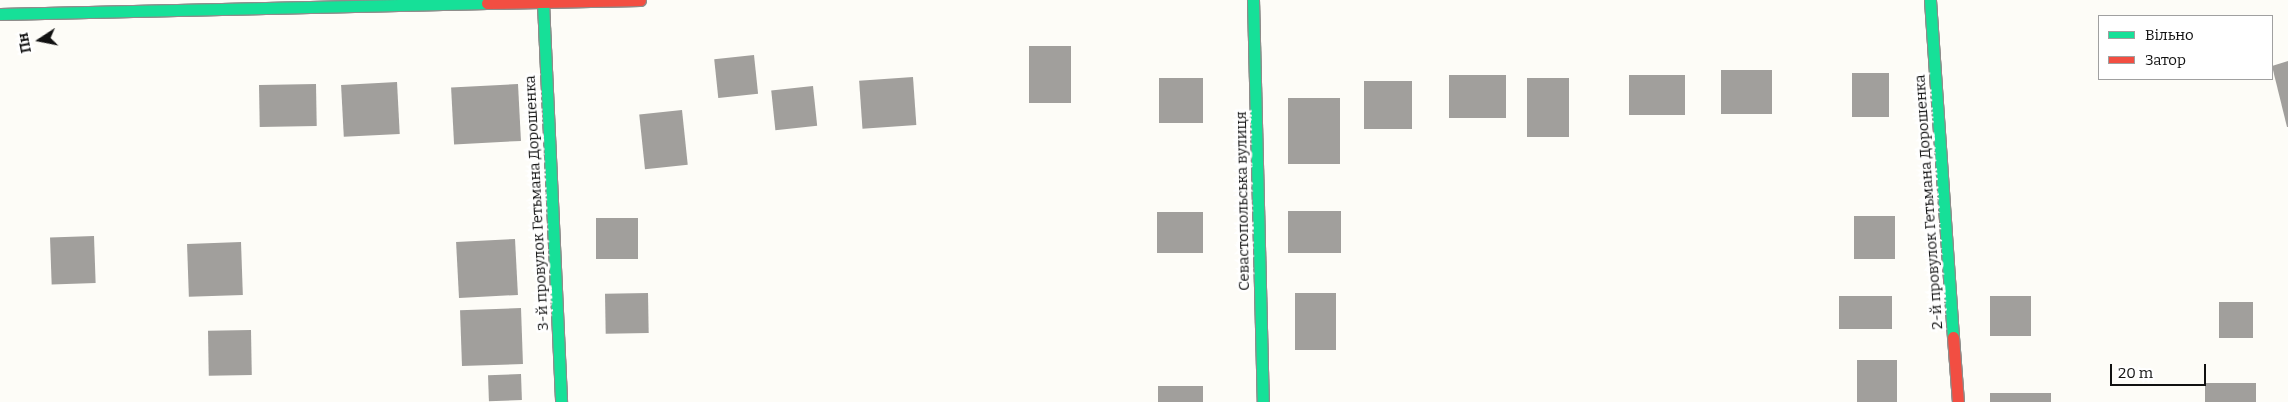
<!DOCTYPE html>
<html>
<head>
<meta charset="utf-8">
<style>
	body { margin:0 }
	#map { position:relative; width:2288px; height:402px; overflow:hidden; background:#fdfcf7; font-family:Bitter,serif }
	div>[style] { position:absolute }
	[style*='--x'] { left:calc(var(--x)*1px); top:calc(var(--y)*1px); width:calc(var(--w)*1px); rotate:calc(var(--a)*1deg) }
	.building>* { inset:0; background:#a19f9c; transform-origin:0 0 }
	.roads { filter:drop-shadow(1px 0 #8e8d8b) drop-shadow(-1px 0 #8e8d8b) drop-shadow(0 1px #8e8d8b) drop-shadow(0 -1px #8e8d8b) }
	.fast>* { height:11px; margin:-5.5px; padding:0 5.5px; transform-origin:5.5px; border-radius:5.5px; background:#16e098 }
	.jam>* { height:11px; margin:-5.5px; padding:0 5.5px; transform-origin:5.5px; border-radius:5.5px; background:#f24e42 }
	span { translate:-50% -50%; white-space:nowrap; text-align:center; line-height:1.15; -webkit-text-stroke:5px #fff; paint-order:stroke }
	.street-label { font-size:15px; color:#111 }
	.legend { position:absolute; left:2098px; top:15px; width:175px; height:65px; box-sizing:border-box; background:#fff; border:1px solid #a0a0a0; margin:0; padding:6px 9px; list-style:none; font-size:15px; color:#111 }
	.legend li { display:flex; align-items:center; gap:10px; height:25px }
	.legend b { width:25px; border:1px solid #a0a0a0 }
	.north { position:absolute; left:15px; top:15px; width:50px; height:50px; -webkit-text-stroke:4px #fff; paint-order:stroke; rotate:259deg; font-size:14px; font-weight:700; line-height:20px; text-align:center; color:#111 }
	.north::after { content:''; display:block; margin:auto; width:18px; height:22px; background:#111; clip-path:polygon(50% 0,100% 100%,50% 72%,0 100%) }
	.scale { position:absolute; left:2110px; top:364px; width:96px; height:22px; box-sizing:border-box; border:2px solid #111; border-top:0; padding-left:6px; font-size:15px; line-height:18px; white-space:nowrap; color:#111; -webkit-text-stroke:4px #fff; paint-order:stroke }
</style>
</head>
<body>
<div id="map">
	<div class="building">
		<i style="left:1029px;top:46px;width:42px;height:57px"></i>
		<i style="left:754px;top:55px;width:39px;height:40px;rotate:84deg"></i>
		<i style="clip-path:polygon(2288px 61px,2288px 127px,2287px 127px,2272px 66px)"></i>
		<i style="left:1721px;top:70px;width:51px;height:44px"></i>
		<i style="left:1852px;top:73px;width:37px;height:44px"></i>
		<i style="left:1506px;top:75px;width:43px;height:57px;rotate:90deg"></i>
		<i style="left:1629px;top:75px;width:56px;height:40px"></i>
		<i style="left:913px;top:77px;width:48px;height:54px;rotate:86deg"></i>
		<i style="left:1203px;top:78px;width:45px;height:44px;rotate:90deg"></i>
		<i style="left:1527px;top:78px;width:42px;height:59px"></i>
		<i style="left:1364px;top:81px;width:48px;height:48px"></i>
		<i style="left:397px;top:82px;width:52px;height:56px;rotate:87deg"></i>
		<i style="left:316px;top:84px;width:42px;height:57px;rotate:89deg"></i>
		<i style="left:518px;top:84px;width:57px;height:67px;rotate:87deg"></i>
		<i style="left:813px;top:86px;width:40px;height:42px;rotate:84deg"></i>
		<i style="left:1288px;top:98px;width:52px;height:66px"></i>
		<i style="left:682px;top:110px;width:55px;height:43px;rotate:84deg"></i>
		<i style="left:1288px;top:211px;width:53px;height:42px"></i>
		<i style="left:1157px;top:212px;width:46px;height:41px"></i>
		<i style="left:1854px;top:216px;width:41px;height:43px"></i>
		<i style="left:596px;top:218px;width:42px;height:41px"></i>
		<i style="left:94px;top:236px;width:47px;height:44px;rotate:88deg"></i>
		<i style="left:515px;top:239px;width:56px;height:59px;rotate:87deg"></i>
		<i style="left:241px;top:242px;width:53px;height:54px;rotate:88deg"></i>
		<i style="left:648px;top:293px;width:40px;height:43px;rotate:89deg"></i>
		<i style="left:1295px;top:293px;width:41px;height:57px"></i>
		<i style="left:1839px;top:296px;width:53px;height:33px"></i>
		<i style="left:1990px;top:296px;width:41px;height:40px"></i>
		<i style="left:2219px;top:302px;width:34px;height:36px"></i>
		<i style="left:521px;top:308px;width:56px;height:61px;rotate:88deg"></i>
		<i style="left:251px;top:330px;width:45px;height:43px;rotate:89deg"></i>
		<i style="left:1857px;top:360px;width:40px;height:42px"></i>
		<i style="left:521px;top:374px;width:26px;height:33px;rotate:88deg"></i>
		<i style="left:2205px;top:383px;width:51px;height:19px"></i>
		<i style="left:1158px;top:386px;width:45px;height:16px"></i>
		<i style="left:1990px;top:393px;width:61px;height:9px"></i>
	</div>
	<div class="roads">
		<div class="fast">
			<i style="--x:1253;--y:0;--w:402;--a:88.6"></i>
			<i style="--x:1930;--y:0;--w:338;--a:86.1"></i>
			<i style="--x:543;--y:3;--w:399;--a:87.4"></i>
			<i style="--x:0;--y:14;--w:487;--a:-1.3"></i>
		</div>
		<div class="jam">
			<i style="--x:487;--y:3;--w:153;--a:-1.1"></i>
			<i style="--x:1953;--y:337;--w:65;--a:85.6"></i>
		</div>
	</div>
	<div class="street-label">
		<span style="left:1243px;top:201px;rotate:-91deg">Севастопольська вулиця</span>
		<span style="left:1929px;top:202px;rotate:-94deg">2-й провулок Гетьмана Дорошенка</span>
		<span style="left:537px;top:203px;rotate:-93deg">3-й провулок Гетьмана Дорошенка</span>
	</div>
	<ul class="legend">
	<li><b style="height:6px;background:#16e098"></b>Вільно</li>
	<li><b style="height:6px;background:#f24e42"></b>Затор</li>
	</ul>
	<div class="north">Пн</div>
	<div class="scale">20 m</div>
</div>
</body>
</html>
